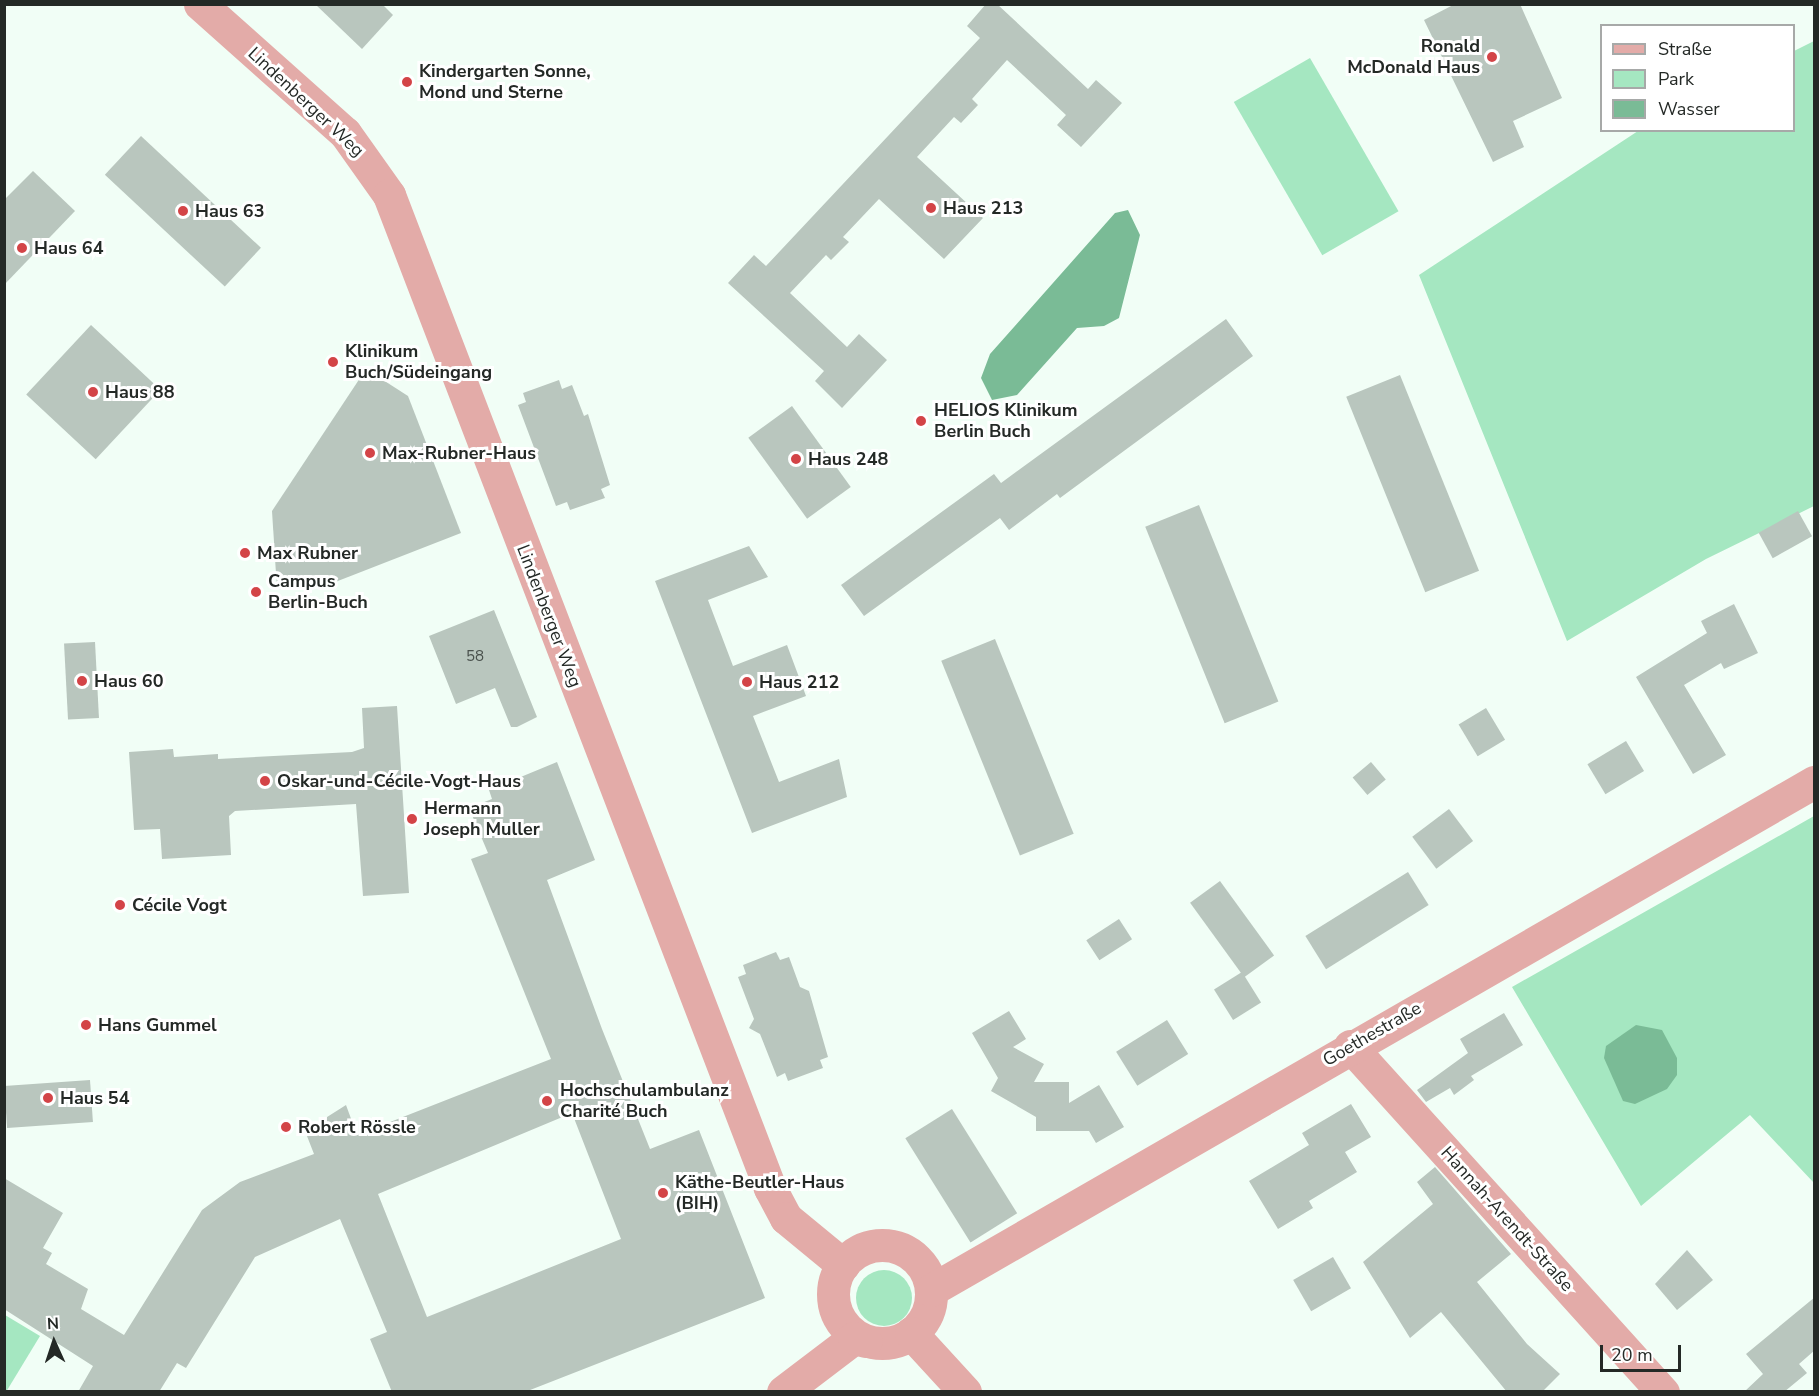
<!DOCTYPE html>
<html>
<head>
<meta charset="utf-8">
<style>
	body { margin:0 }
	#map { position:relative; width:1819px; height:1396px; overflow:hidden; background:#f1fef6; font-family:"Nunito Sans",sans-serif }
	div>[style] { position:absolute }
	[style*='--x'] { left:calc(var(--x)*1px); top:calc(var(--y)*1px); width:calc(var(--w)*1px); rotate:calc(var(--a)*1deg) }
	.green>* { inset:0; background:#a5e7c1; transform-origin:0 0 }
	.round { border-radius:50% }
	.water>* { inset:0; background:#7abb96 }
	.building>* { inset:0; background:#b9c6be; transform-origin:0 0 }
	.minor>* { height:33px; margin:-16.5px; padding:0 16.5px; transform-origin:16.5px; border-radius:16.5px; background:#e3aba8 }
	.minor>.ring { margin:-16.5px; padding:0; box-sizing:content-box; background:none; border:33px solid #e3aba8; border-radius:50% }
	.dots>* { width:16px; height:16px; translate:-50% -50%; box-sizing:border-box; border:3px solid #fff; border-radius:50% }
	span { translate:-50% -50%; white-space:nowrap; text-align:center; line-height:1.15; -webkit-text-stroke:6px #fff; paint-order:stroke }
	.number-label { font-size:15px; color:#49504c }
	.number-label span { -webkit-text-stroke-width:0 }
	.poi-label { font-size:18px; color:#242926; font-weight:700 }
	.right { translate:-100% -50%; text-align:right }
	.left { translate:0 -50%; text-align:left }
	.street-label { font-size:18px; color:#242926 }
	.frame { position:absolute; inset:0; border:6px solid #242926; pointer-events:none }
	.legend { position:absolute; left:1600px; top:24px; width:195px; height:108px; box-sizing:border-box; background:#fff; border:2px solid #a7a9a8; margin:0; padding:8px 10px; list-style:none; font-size:18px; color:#242926 }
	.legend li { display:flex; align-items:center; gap:12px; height:30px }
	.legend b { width:30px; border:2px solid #a7a9a8 }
	.north { position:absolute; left:24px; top:1312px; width:60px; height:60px; -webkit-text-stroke:4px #fff; paint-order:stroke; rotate:357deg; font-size:16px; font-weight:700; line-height:24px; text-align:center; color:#242926 }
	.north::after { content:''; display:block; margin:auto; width:21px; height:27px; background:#242926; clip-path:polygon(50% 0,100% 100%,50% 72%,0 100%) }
	.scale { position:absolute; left:1600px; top:1345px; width:81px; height:27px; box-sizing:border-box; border:3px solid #242926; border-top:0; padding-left:8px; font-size:18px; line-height:21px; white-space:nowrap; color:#242926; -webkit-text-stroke:4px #fff; paint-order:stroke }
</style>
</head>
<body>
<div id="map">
	<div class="green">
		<i style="clip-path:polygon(1814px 41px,1814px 506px,1706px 559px,1567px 641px,1419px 275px,1638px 131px,1794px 130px,1794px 51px)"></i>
		<i style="left:1310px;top:58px;width:177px;height:88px;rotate:60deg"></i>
		<i style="clip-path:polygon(1814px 816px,1814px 1183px,1750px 1115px,1641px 1206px,1512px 987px)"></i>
		<i class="round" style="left:856px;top:1270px;width:56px;height:56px"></i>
		<i style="clip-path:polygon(5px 1315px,40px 1336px,6px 1392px,4px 1391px)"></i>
	</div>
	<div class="water">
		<i style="clip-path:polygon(1128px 210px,1140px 235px,1119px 318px,1104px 326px,1077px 328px,1017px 395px,992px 400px,981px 378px,990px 354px,1115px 213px)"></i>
		<i style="clip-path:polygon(1636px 1025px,1662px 1030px,1677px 1058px,1677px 1075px,1667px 1089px,1635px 1104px,1623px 1101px,1604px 1058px,1606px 1046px)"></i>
	</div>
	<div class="building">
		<i style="clip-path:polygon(315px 4px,382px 4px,393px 15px,362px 49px)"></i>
		<i style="clip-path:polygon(986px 4px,997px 4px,1088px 89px,1096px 80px,1122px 103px,1081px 147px,1057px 125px,1066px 115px,1007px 60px,972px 99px,978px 105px,961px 123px,954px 117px,917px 157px,983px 218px,944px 259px,879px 199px,843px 237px,849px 242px,831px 260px,826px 255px,790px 293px,847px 347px,859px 334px,887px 360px,842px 408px,815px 381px,824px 371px,728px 283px,754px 255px,766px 266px,980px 38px,967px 26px)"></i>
		<i style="clip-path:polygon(1455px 4px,1520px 4px,1562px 98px,1513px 121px,1524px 147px,1493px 162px,1424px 20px)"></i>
		<i style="left:141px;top:136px;width:164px;height:53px;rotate:43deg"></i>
		<i style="clip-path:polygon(33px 171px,75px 211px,4px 285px,4px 200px)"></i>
		<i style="clip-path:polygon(1226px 319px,1253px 356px,1060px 498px,1057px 494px,1009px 530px,1000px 518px,864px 616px,841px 585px,994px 474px,1001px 483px)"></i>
		<i style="left:91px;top:325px;width:95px;height:95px;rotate:43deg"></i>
		<i style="clip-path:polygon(366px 369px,408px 396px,461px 533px,325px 586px,277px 589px,272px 511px)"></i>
		<i style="left:1400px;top:375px;width:211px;height:58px;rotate:68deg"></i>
		<i style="clip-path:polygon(559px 380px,562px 389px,572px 385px,584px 416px,588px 414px,610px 485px,601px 489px,605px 498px,570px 510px,567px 502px,556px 506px,518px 405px,526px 402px,523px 393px)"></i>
		<i style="left:792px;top:406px;width:100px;height:54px;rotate:54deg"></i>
		<i style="left:1199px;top:505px;width:212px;height:58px;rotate:68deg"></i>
		<i style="left:1798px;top:511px;width:29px;height:45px;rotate:61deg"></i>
		<i style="clip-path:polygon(749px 546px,768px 577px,708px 600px,733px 666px,787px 645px,806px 696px,753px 716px,779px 782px,839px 759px,847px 797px,752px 833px,655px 581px)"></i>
		<i style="clip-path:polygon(1734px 604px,1758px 653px,1724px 669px,1721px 663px,1684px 685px,1726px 755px,1693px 774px,1636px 677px,1707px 633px,1701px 621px)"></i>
		<i style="clip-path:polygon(494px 610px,537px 717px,517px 727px,511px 727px,495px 688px,456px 704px,429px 636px)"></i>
		<i style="left:995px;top:639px;width:210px;height:58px;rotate:68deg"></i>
		<i style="left:95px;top:642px;width:76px;height:31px;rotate:87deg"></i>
		<i style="clip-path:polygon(397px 706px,409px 893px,363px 896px,356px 804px,235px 811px,229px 816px,231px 855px,162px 859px,160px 829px,134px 830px,129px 752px,173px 749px,174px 757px,218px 754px,218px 759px,352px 752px,364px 748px,362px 708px)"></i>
		<i style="left:1486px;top:708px;width:37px;height:32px;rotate:59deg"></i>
		<i style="left:1626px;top:741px;width:35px;height:45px;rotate:59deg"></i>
		<i style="clip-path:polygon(evenodd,557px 762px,595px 860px,547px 880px,602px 1029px,650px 1149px,699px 1130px,765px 1298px,525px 1392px,392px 1392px,370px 1339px,387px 1332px,340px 1219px,255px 1257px,186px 1368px,177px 1363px,159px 1392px,78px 1392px,93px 1366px,4px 1309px,4px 1178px,63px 1213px,43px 1248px,52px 1253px,46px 1264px,88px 1289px,81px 1309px,124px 1335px,202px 1210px,240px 1182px,314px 1154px,305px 1131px,346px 1105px,357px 1135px,551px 1059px,471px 859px,488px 853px,469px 808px,492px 799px,489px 790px,557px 762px,572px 1113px,621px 1239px,427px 1317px,378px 1194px,572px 1113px)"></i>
		<i style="left:1371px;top:762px;width:23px;height:24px;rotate:50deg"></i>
		<i style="left:1449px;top:809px;width:40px;height:46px;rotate:53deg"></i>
		<i style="left:1408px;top:872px;width:39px;height:121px;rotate:58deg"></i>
		<i style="left:1220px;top:881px;width:92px;height:37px;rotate:54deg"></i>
		<i style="left:1119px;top:919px;width:24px;height:39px;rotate:57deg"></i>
		<i style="clip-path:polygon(776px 952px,780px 960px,789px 957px,800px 987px,809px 991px,828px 1057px,820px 1060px,823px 1068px,788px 1081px,785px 1073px,777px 1077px,760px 1034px,749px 1028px,754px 1019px,738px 977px,746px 974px,743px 965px)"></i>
		<i style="left:1242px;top:972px;width:36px;height:33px;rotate:58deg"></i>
		<i style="clip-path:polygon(1009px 1011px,1026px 1039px,1013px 1047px,1044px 1064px,1034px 1082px,1069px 1082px,1069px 1103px,1099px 1085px,1124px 1127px,1096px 1143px,1089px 1131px,1036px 1131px,1036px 1117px,991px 1091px,998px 1078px,972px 1033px)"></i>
		<i style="clip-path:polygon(1504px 1013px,1523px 1045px,1471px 1076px,1474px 1080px,1454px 1095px,1450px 1088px,1426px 1102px,1417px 1090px,1468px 1053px,1460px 1039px)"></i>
		<i style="left:1167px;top:1020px;width:40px;height:60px;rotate:58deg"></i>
		<i style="left:90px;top:1080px;width:42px;height:86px;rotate:86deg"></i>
		<i style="clip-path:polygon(1351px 1104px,1371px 1137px,1345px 1152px,1357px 1172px,1309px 1201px,1313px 1208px,1278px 1229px,1249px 1181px,1309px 1145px,1302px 1133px)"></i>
		<i style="left:952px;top:1109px;width:123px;height:55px;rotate:58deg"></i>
		<i style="clip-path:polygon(1435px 1167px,1511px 1254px,1477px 1282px,1527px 1344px,1560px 1374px,1542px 1392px,1507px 1392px,1441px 1312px,1410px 1338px,1363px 1262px,1433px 1204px,1417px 1182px)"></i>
		<i style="clip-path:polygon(1687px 1250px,1713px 1280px,1677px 1310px,1655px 1284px)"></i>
		<i style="left:1333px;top:1257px;width:36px;height:46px;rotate:60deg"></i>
		<i style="clip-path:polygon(1815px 1297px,1815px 1350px,1799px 1364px,1807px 1373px,1784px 1392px,1744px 1392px,1763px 1374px,1746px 1354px)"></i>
	</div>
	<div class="minor">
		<i style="--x:200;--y:4;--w:194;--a:41.7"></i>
		<i style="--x:345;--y:133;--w:76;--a:54.6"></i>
		<i style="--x:389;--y:195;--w:1064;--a:69.01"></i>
		<i style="--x:770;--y:1188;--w:34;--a:62"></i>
		<i style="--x:786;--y:1218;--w:74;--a:39.5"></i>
		<i style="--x:1350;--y:1046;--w:467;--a:47.9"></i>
		<i class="ring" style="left:833px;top:1245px;width:65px;height:65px"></i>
		<i style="--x:931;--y:1290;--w:1019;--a:-29.91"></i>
		<i style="--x:911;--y:1333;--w:80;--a:47.5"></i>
		<i style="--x:783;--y:1392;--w:89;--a:-37.3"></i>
		<i style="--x:854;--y:1338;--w:12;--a:14"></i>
	</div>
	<div class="dots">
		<i style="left:1492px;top:57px;background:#d34447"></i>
		<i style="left:407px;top:82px;background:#d34447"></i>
		<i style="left:931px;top:208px;background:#d34447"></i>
		<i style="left:183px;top:211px;background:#d34447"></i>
		<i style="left:22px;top:248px;background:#d34447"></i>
		<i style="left:333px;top:362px;background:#d34447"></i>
		<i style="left:93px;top:392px;background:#d34447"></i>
		<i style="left:921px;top:421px;background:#d34447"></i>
		<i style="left:370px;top:453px;background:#d34447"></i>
		<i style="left:796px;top:459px;background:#d34447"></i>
		<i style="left:245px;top:553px;background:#d34447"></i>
		<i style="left:256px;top:592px;background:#d34447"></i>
		<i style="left:82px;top:681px;background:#d34447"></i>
		<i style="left:747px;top:682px;background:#d34447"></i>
		<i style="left:265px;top:781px;background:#d34447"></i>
		<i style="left:412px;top:819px;background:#d34447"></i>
		<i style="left:120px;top:905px;background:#d34447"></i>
		<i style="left:86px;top:1025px;background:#d34447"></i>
		<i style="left:48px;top:1098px;background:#d34447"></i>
		<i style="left:547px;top:1101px;background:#d34447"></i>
		<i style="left:286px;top:1127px;background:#d34447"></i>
		<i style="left:663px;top:1193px;background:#d34447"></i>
	</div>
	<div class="number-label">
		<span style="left:475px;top:657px">58</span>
	</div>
	<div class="poi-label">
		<span class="right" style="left:1480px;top:57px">Ronald<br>McDonald Haus</span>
		<span class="left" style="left:419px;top:82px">Kindergarten Sonne,<br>Mond und Sterne</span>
		<span class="left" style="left:943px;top:208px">Haus 213</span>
		<span class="left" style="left:195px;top:211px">Haus 63</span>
		<span class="left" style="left:34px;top:248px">Haus 64</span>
		<span class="left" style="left:345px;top:362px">Klinikum<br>Buch/Südeingang</span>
		<span class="left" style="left:105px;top:392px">Haus 88</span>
		<span class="left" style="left:934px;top:421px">HELIOS Klinikum<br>Berlin Buch</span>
		<span class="left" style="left:382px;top:453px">Max-Rubner-Haus</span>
		<span class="left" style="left:808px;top:459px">Haus 248</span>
		<span class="left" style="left:257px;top:553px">Max Rubner</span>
		<span class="left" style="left:268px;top:592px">Campus<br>Berlin-Buch</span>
		<span class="left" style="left:94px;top:681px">Haus 60</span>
		<span class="left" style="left:759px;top:682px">Haus 212</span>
		<span class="left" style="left:277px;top:781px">Oskar-und-Cécile-Vogt-Haus</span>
		<span class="left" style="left:424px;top:819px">Hermann<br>Joseph Muller</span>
		<span class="left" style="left:132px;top:905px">Cécile Vogt</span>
		<span class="left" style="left:98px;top:1025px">Hans Gummel</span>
		<span class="left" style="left:560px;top:1101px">Hochschulambulanz<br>Charité Buch</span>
		<span class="left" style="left:60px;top:1098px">Haus 54</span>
		<span class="left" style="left:298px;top:1127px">Robert Rössle</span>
		<span class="left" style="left:675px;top:1193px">Käthe-Beutler-Haus<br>(BIH)</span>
	</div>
	<div class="street-label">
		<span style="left:306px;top:102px;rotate:43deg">Lindenberger Weg</span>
		<span style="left:549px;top:616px;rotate:69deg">Lindenberger Weg</span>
		<span style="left:1372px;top:1034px;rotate:-30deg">Goethestraße</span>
		<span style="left:1507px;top:1219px;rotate:48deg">Hannah-Arendt-Straße</span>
	</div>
	<div class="frame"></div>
	<ul class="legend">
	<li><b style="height:8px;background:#e3aba8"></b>Straße</li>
	<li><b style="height:16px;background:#a5e7c1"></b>Park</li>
	<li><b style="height:16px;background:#7abb96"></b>Wasser</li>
	</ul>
	<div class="north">N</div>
	<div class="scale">20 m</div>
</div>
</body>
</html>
